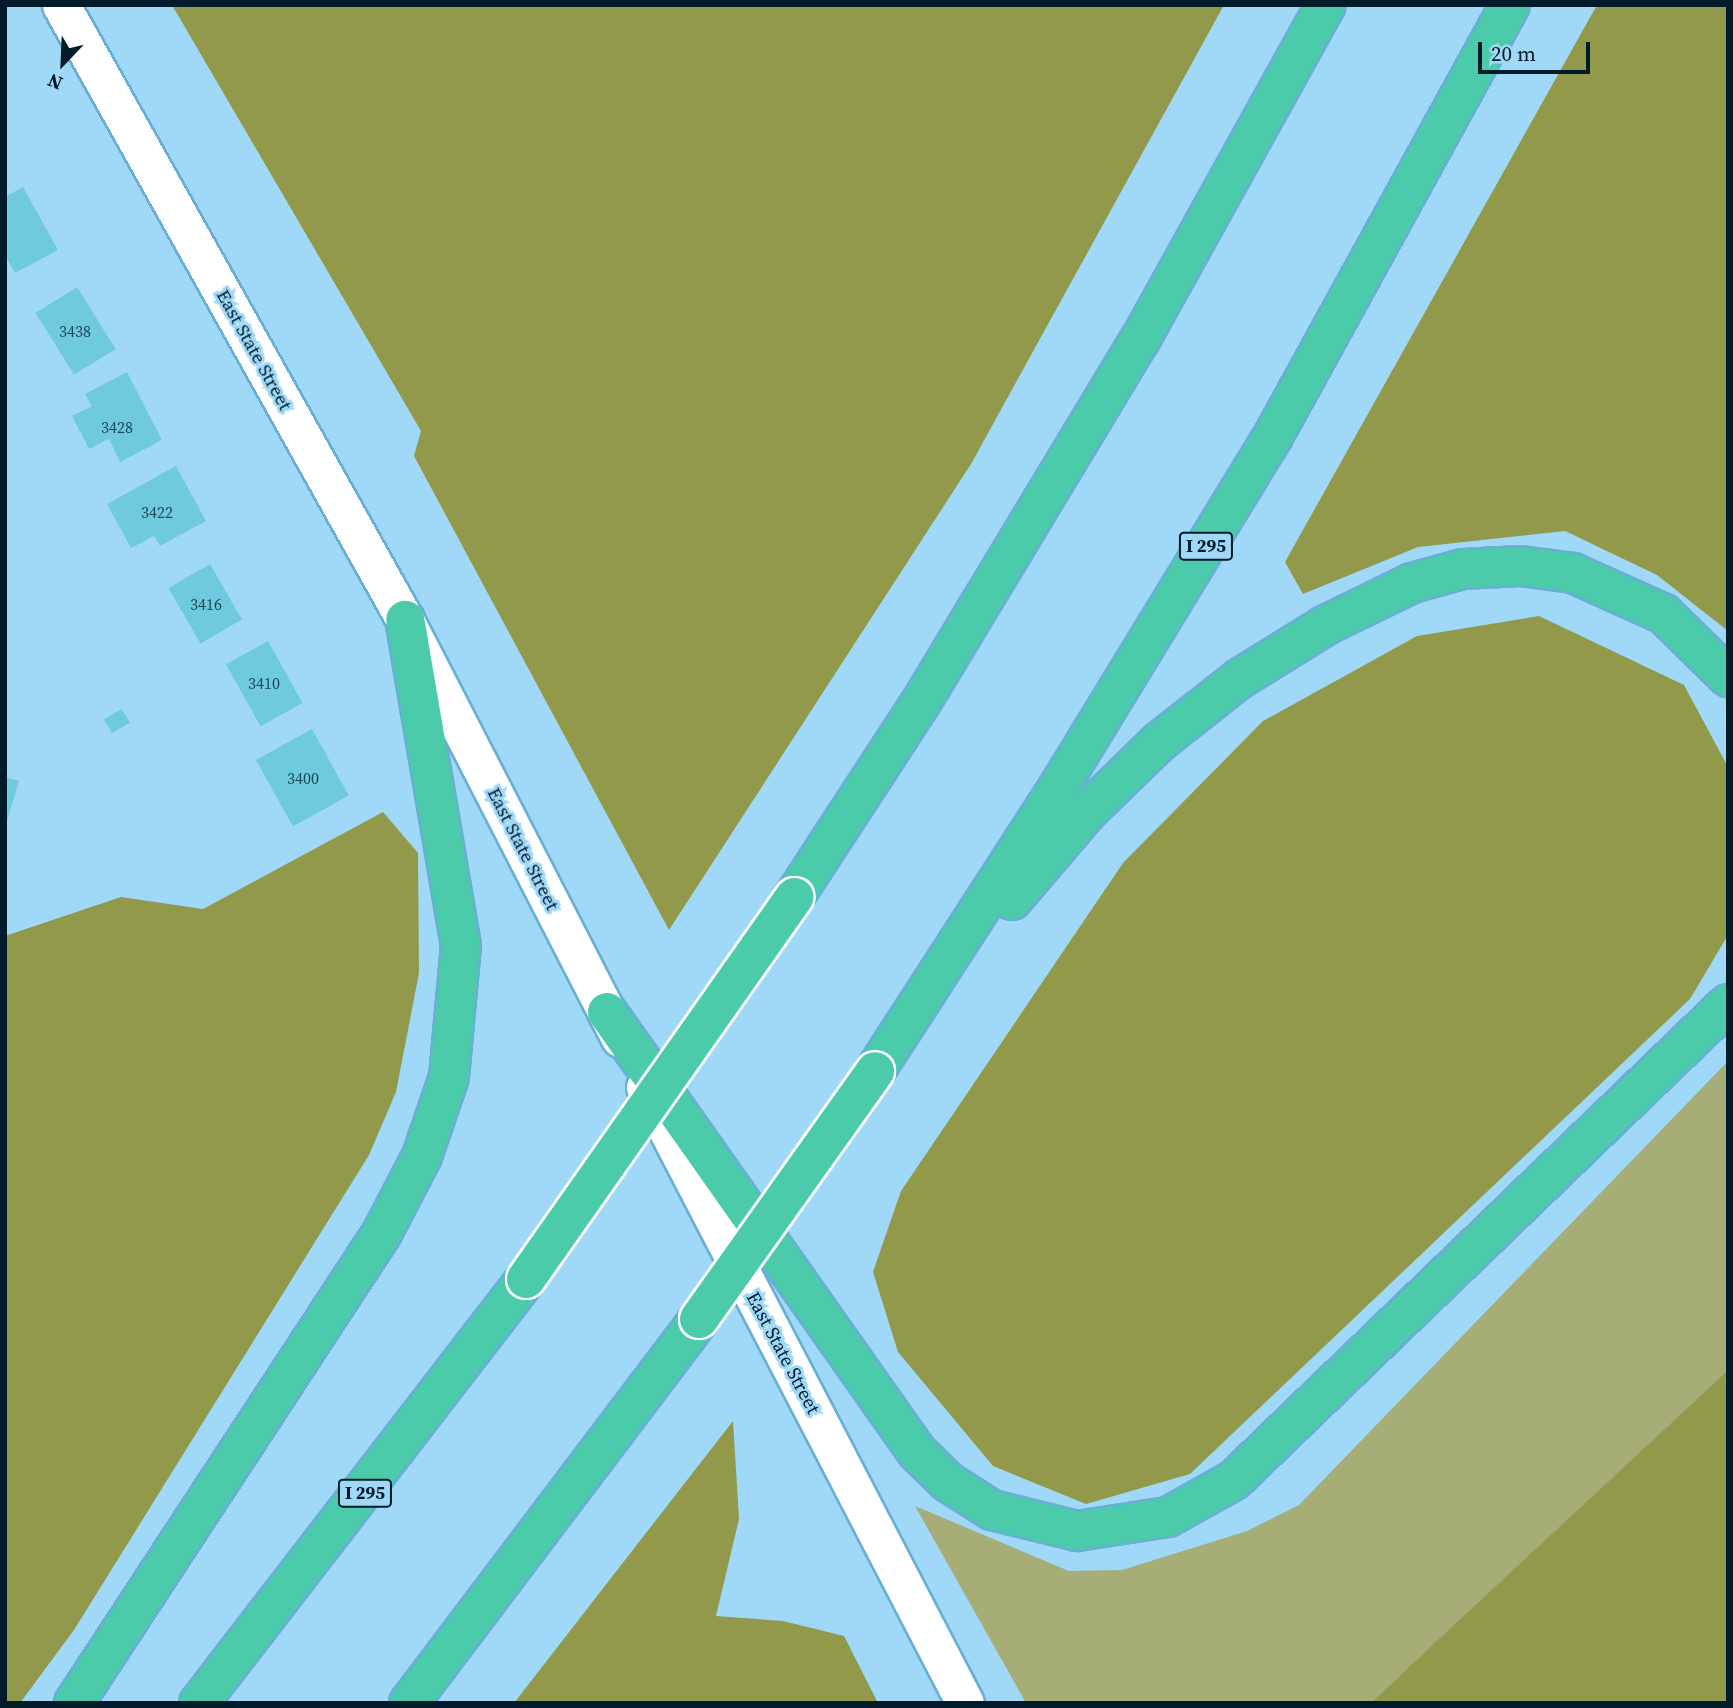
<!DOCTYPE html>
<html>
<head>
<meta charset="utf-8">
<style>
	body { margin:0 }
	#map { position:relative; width:1733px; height:1708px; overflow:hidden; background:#a0d9f8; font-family:"Source Serif 4",serif }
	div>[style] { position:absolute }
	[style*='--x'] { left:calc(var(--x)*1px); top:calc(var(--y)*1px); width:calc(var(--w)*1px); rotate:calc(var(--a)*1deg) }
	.green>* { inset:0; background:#a7ad76 }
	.forest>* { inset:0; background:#92994a }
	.building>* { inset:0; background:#70cade; transform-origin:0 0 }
	.roads { filter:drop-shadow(2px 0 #68afd5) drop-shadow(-2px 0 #68afd5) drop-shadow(0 2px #68afd5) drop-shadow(0 -2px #68afd5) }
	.minor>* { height:37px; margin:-18.5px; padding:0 18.5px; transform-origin:18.5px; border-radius:18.5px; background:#fff }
	.highway>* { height:38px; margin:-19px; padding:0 19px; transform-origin:19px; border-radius:19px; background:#4ccbab }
	.bridges { filter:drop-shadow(2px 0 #fff) drop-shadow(-2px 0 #fff) drop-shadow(0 2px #fff) drop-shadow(0 -2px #fff) }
	.highway-bridge>* { height:38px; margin:-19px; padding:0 19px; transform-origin:19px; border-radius:19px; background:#4ccbab }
	span { translate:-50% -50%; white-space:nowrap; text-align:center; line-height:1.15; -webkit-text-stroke:6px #a0d9f8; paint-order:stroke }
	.number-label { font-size:16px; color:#1c4756 }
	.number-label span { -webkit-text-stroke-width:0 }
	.shield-label span { padding:2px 5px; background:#a0d9f8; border:2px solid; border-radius:5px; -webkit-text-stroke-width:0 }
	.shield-label { font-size:18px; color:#001b29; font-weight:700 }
	.street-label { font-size:19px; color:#001b29 }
	.frame { position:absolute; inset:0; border:7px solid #001b29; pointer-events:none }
	.north { position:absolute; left:28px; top:28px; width:70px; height:70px; -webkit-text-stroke:5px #a0d9f8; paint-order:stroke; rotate:203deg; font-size:19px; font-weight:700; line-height:28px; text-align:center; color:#001b29 }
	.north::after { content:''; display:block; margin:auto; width:24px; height:32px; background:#001b29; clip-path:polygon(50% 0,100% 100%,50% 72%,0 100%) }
	.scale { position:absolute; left:1478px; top:42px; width:112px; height:32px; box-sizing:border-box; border:4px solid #001b29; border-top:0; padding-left:9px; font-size:21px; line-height:24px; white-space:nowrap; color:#001b29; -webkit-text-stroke:5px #a0d9f8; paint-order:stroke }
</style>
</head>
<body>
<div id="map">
	<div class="green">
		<i style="clip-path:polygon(1728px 1061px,1728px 1370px,1371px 1703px,1026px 1703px,915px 1506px,1069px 1571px,1122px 1570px,1247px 1531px,1299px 1505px)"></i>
	</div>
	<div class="forest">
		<i style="clip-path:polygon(172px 5px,1224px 5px,971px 464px,669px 930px,414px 456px,421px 431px)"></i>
		<i style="clip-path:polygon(1597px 5px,1728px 5px,1728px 631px,1657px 575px,1565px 531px,1418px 547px,1303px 594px,1285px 562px)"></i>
		<i style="clip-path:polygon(1539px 616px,1684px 685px,1728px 767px,1728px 935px,1690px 999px,1190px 1474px,1086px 1504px,993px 1466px,898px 1352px,873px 1272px,901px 1191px,1123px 863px,1263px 721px,1417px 636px)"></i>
		<i style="clip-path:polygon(383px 812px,418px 853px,419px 973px,396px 1092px,369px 1155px,74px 1630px,20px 1703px,5px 1703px,5px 936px,121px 897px,203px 909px)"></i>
		<i style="clip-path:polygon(1728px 1370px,1728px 1703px,1371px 1703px,1440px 1638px)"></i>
		<i style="clip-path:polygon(733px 1421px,739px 1519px,716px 1616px,783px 1621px,844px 1636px,878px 1703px,514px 1703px)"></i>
	</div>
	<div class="building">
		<i style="clip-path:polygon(23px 187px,58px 250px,15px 273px,5px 255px,5px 197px)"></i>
		<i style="left:77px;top:287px;width:73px;height:49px;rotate:58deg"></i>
		<i style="clip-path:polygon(127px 372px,162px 440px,120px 462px,109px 439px,89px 449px,72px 416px,92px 406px,85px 394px)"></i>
		<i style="clip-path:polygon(176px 466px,206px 521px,160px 546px,154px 536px,131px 548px,107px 504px)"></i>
		<i style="left:210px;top:564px;width:64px;height:48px;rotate:60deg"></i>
		<i style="left:268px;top:641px;width:71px;height:48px;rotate:61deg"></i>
		<i style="left:122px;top:709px;width:16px;height:21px;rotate:60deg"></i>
		<i style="left:312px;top:729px;width:76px;height:64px;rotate:61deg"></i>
		<i style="clip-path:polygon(5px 777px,19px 781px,6px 824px,5px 824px)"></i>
	</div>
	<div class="roads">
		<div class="minor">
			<i style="--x:61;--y:5;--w:705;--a:60.78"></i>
			<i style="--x:405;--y:620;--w:470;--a:62.8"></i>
			<i style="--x:645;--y:1087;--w:694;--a:62.55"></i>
		</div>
		<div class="highway">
			<i style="--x:794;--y:897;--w:230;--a:-56.9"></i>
			<i style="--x:920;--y:704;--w:425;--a:-58.9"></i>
			<i style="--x:1140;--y:340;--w:383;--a:-61"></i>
			<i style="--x:1012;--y:900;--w:114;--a:-49.6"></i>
			<i style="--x:1086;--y:813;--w:102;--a:-44.2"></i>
			<i style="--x:1159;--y:742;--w:102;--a:-38.2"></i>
			<i style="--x:1239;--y:679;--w:102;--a:-31.8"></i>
			<i style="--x:1326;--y:625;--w:96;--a:-26"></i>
			<i style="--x:1412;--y:583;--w:53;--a:-15.4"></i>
			<i style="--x:1463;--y:569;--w:57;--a:-3"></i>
			<i style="--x:1520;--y:566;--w:53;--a:7.5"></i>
			<i style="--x:1573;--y:573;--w:100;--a:24.3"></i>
			<i style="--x:1664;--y:614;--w:90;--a:44.5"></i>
			<i style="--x:607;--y:1012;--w:538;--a:54.83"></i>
			<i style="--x:917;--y:1452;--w:43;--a:44.1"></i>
			<i style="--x:948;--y:1482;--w:52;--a:32.5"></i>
			<i style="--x:992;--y:1510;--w:88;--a:13.9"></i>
			<i style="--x:1077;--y:1531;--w:92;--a:-8.7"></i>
			<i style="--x:1168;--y:1517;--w:76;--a:-29.3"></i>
			<i style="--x:1234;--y:1480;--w:686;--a:-43.94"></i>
			<i style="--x:875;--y:1071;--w:341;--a:-57.1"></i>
			<i style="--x:1060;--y:785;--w:407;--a:-58.6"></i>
			<i style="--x:1272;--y:438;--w:494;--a:-61.2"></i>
			<i style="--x:74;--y:1703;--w:562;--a:-56.76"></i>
			<i style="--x:382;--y:1233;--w:87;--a:-62.5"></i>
			<i style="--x:422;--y:1156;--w:83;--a:-71.1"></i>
			<i style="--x:449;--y:1077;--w:132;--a:-84.8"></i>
			<i style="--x:461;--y:946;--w:331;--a:-99.7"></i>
			<i style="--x:199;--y:1703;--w:535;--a:-52.36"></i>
			<i style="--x:409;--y:1703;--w:481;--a:-52.9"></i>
		</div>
	</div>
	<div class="bridges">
		<div class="highway-bridge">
			<i style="--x:526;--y:1279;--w:467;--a:-54.9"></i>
			<i style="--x:699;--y:1319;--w:304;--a:-54.6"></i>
		</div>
	</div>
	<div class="number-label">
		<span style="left:75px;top:331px">3438</span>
		<span style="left:117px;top:427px">3428</span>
		<span style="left:157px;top:512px">3422</span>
		<span style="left:206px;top:604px">3416</span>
		<span style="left:264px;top:683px">3410</span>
		<span style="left:303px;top:778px">3400</span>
	</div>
	<div class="shield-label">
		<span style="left:1206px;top:546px">I 295</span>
		<span style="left:365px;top:1493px">I 295</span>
	</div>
	<div class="street-label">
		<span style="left:254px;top:350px;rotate:61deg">East State Street</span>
		<span style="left:523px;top:849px;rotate:63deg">East State Street</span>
		<span style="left:783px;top:1353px;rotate:62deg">East State Street</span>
	</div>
	<div class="frame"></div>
	<div class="north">N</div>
	<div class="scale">20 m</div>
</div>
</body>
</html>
